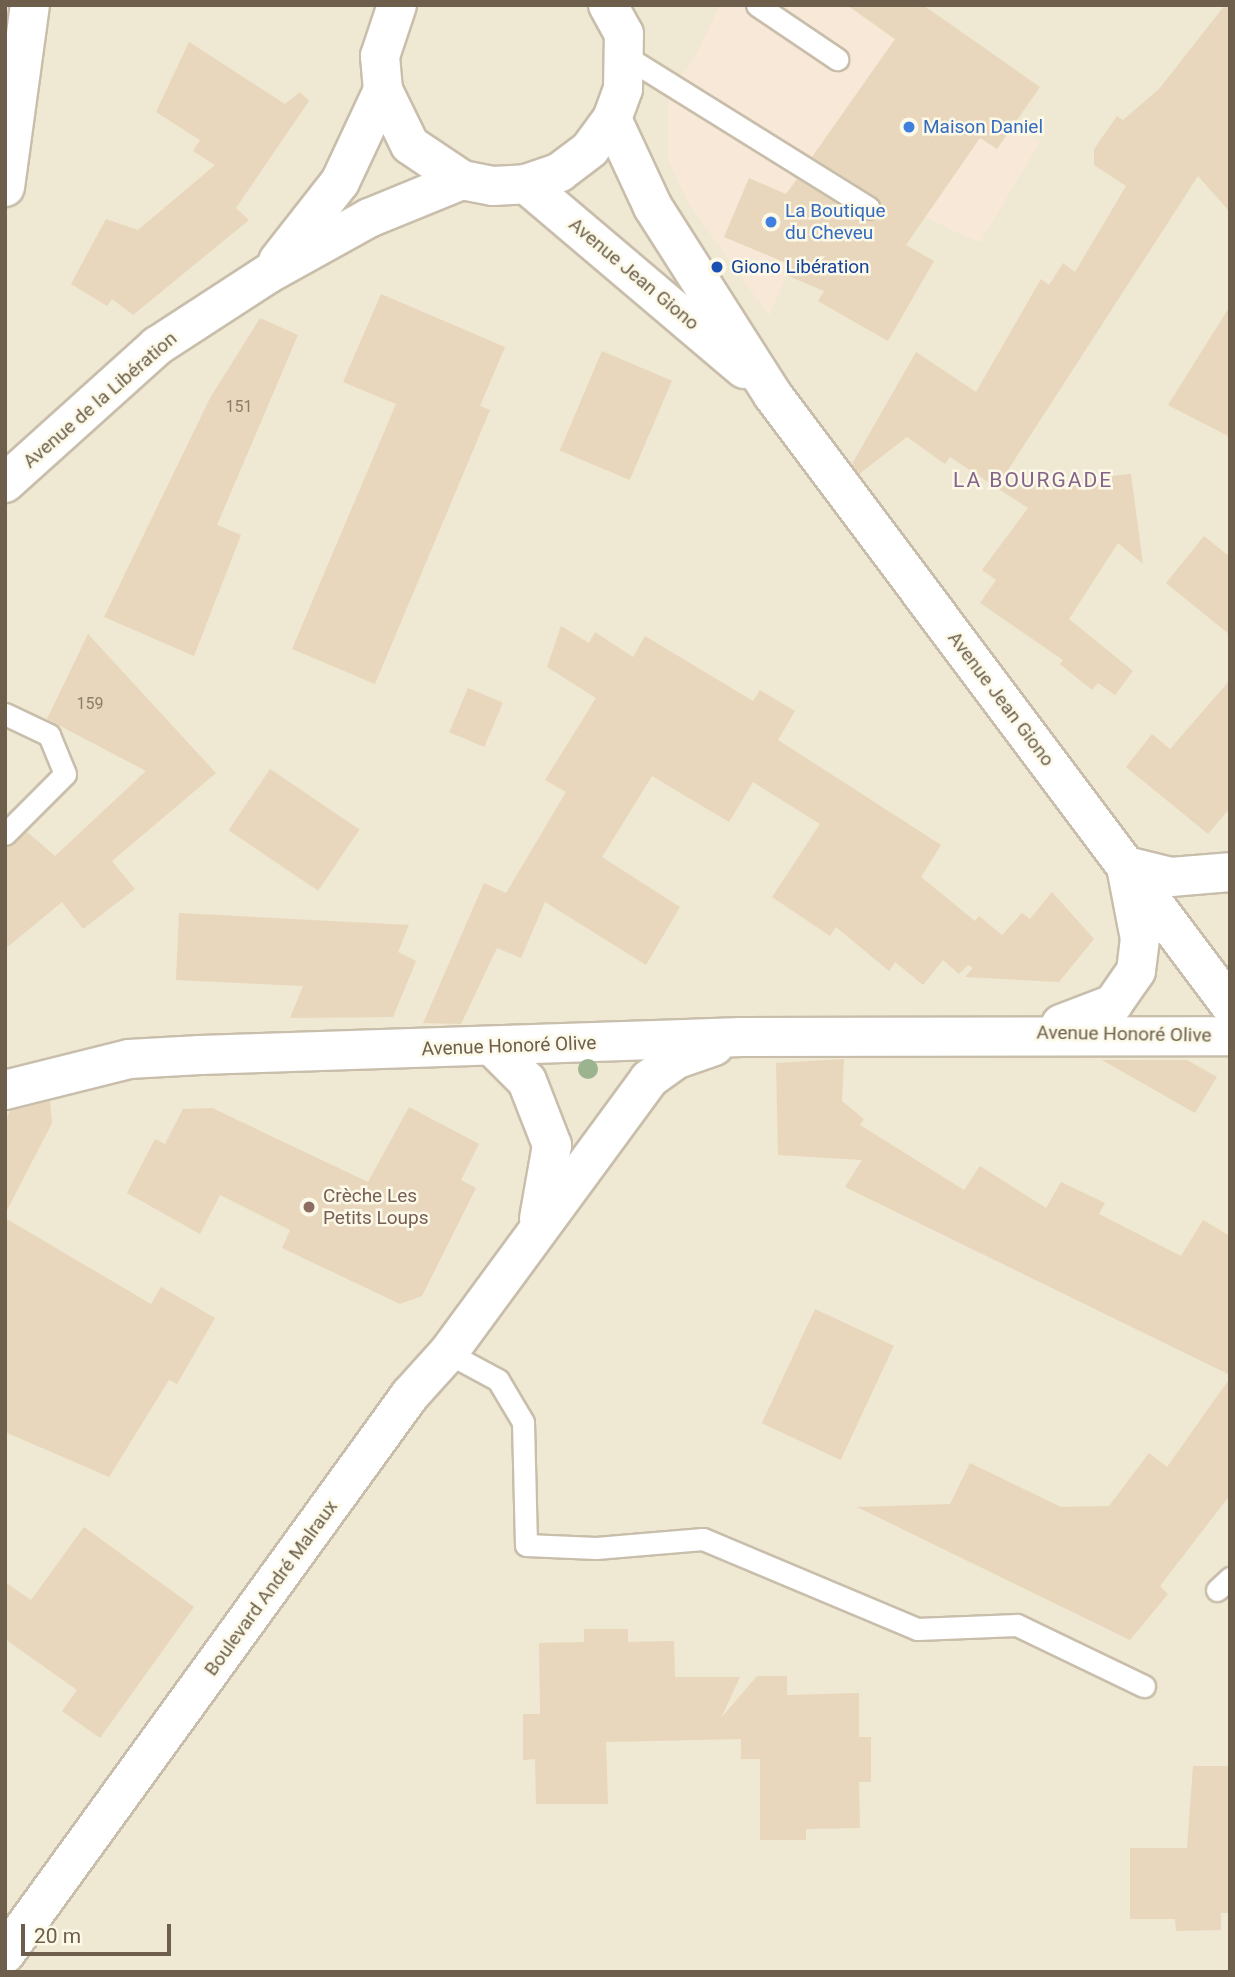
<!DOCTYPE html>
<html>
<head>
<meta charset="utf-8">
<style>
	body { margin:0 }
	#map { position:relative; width:1235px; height:1977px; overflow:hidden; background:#f9f5e3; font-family:Roboto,sans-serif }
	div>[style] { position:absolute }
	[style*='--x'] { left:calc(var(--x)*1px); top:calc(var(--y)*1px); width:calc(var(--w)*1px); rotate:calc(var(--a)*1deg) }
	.residential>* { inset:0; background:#efe8d2; transform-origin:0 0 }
	.commercial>* { inset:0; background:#f8e8d7 }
	.building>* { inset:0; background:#e8d7bc; transform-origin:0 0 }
	.roads { filter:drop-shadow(2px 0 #c8beab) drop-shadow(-2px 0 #c8beab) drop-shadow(0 2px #c8beab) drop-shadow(0 -2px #c8beab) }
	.service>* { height:21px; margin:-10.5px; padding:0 10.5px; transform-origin:10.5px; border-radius:10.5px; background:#fff }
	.minor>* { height:38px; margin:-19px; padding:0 19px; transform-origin:19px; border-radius:19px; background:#fff }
	.tertiary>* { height:38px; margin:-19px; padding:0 19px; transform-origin:19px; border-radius:19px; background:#fff }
	.secondary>* { height:38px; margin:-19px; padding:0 19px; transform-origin:19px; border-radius:19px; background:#fff }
	.trees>* { width:20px; height:20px; margin:-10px; border-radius:50%; background:#9cb390 }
	.dots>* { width:19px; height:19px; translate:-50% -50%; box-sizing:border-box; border:4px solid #fcf9e8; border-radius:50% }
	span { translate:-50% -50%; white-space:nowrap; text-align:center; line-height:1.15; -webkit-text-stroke:5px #fcf9e8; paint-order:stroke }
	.number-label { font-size:16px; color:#8c7d68 }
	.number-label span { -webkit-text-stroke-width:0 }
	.shop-label { font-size:19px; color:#366cbe }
	.left { translate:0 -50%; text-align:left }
	.transit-label { font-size:19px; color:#164399 }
	.street-label { font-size:19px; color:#6d5f4c }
	.education-label { font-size:19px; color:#785e54 }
	.neighbourhood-label { font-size:21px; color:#85648a; letter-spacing:2px }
	.frame { position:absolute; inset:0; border:7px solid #6d5f4c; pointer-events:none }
	.scale { position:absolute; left:21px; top:1924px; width:150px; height:32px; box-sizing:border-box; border:4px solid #6d5f4c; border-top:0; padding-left:9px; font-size:21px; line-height:24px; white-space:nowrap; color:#6d5f4c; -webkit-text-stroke:5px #fcf9e8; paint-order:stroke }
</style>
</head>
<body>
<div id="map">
	<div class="residential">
		<i style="left:5px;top:5px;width:1225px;height:1967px"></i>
	</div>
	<div class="commercial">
		<i style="clip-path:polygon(720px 5px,846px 5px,1040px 142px,980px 243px,831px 174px,769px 316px,690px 206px,668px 160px,668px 91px,694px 59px)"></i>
	</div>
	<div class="building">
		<i style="clip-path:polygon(847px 5px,923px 5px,1040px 87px,997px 149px,980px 138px,906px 245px,934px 261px,888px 341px,818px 301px,824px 291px,786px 275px,791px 265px,724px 237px,749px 178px,786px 194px,797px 179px,863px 219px,880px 214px,876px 197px,812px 157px,895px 39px)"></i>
		<i style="clip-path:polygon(1225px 5px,1230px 5px,1230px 212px,1198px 176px,997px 487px,1131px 474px,1143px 564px,1118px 543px,1069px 619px,1133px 671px,1115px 695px,1098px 683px,1092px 690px,1060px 664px,1063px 660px,980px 603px,996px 580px,982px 570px,1028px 508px,950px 457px,945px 464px,907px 437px,859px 474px,852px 464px,916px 352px,976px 392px,1041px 279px,1049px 285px,1063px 263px,1075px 272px,1126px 186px,1094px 165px,1094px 149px,1117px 116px,1123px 120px,1159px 89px)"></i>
		<i style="clip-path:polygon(189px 42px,285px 104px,300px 92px,309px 101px,236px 208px,249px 220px,133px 315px,112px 299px,107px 306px,71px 284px,106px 219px,138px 230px,215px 165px,193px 151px,200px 140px,156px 112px)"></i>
		<i style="clip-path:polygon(381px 294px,505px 347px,480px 406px,490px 410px,375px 684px,292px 649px,396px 404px,343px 382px)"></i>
		<i style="clip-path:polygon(1230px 306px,1230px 437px,1168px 405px)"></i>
		<i style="clip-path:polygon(260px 318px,298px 335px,217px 525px,241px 535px,194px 656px,104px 617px,210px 398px)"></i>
		<i style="left:602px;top:351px;width:76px;height:108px;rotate:23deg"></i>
		<i style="clip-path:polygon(1204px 536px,1230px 557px,1230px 635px,1166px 583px)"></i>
		<i style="clip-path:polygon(561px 626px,589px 643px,595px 632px,633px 657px,645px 636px,753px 701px,760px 690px,795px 711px,778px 740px,941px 845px,921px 877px,975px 921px,979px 916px,1002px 935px,1022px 913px,1030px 919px,1052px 892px,1094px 939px,1059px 982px,965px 977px,973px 968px,968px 965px,959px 974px,943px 960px,923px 985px,895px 962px,889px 971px,836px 927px,830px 936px,772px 897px,820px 824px,753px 782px,729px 822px,652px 776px,602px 857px,680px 907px,646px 965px,545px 902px,521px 958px,497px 948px,461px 1024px,423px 1023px,484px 883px,506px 893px,566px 792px,545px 780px,596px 698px,547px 667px)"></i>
		<i style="clip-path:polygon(88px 634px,216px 773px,112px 861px,135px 889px,83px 929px,62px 902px,5px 949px,5px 847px,26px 831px,55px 856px,146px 771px,47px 719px)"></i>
		<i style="clip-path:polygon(1230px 680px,1230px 808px,1208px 834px,1126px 767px,1152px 734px,1170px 749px)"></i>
		<i style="left:468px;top:688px;width:38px;height:48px;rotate:23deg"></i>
		<i style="left:270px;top:769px;width:108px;height:74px;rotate:34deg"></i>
		<i style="clip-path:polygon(179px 913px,409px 925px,398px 952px,416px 961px,393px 1017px,290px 1018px,303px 986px,176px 980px)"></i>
		<i style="clip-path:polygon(844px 1059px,842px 1101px,864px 1119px,860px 1125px,964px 1190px,980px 1166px,1046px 1208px,1061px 1182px,1105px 1203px,1099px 1214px,1181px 1256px,1203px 1220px,1230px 1236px,1230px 1375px,845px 1187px,862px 1160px,778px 1155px,776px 1063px)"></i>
		<i style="clip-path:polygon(1102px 1060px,1187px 1060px,1217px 1077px,1195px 1113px)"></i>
		<i style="clip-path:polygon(50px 1101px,52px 1123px,5px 1214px,5px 1122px,10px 1111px)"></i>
		<i style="clip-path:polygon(409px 1107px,479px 1144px,461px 1180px,476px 1188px,422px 1296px,400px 1304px,282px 1248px,290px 1230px,220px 1195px,200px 1234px,127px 1193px,155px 1139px,165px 1144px,183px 1109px,212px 1108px,368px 1182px)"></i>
		<i style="clip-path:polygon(5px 1218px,151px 1304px,161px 1287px,215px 1318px,177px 1384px,169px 1380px,109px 1477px,5px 1432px)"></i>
		<i style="left:815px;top:1309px;width:87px;height:126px;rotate:25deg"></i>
		<i style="clip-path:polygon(1230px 1378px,1230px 1495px,1160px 1586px,1168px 1594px,1130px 1640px,857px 1507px,950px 1504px,970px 1463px,1061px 1507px,1109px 1506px,1149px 1453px,1167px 1467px)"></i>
		<i style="clip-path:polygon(84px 1527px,194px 1607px,100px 1738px,62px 1711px,77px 1690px,5px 1639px,5px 1582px,31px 1600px)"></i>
		<i style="clip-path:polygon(584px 1629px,628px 1629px,628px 1642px,674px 1641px,675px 1677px,740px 1677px,721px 1718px,757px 1676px,787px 1676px,787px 1695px,859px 1693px,859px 1737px,871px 1737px,871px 1782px,859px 1782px,860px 1828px,806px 1829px,806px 1840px,760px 1840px,760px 1759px,741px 1759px,741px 1739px,606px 1742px,608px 1804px,536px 1804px,535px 1759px,523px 1760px,523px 1714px,540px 1714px,539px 1643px,584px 1642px)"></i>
		<i style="clip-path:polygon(1193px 1766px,1230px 1766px,1230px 1913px,1221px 1913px,1221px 1930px,1176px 1931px,1175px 1919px,1130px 1919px,1130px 1848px,1187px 1848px)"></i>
	</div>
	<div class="roads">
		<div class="service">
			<i style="--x:757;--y:5;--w:97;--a:34"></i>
			<i style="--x:625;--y:56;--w:287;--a:31.9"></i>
			<i style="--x:5;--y:714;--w:49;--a:25.5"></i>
			<i style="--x:49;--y:735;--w:42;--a:67.7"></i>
			<i style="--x:65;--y:774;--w:85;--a:135"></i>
			<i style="--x:448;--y:1353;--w:57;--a:28.4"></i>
			<i style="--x:498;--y:1380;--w:49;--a:59.2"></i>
			<i style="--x:523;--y:1422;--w:123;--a:88.6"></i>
			<i style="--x:526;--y:1545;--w:70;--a:2.5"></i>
			<i style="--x:596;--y:1548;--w:107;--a:-4.8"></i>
			<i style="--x:703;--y:1539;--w:232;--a:22.8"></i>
			<i style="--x:917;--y:1629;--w:100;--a:-2.3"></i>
			<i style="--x:1017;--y:1625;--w:141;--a:25.7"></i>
			<i style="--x:1217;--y:1590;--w:18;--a:-43"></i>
		</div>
		<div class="minor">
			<i style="--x:5;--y:187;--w:184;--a:-82.2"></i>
			<i style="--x:1061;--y:1024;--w:56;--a:-21"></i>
			<i style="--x:1113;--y:1004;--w:40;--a:-55.1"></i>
			<i style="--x:1136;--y:971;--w:32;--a:-83"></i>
			<i style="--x:1140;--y:939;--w:74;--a:-100.9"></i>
			<i style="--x:1126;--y:866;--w:46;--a:13.7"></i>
			<i style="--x:1171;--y:877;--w:59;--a:-4.8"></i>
			<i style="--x:493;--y:1047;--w:48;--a:45"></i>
			<i style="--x:527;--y:1081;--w:69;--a:68.7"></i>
			<i style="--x:552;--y:1145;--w:75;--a:100"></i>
			<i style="--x:5;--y:1090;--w:128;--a:-14"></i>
			<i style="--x:129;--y:1059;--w:71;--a:-3.2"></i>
			<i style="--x:200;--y:1055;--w:542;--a:-1.9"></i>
			<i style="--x:742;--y:1037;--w:488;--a:-0.1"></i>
			<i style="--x:5;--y:1954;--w:690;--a:-54.08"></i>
			<i style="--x:410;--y:1395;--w:57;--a:-47.9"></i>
			<i style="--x:448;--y:1353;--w:340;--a:-53.7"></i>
			<i style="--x:649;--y:1079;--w:34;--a:-36"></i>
			<i style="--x:677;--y:1059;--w:39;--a:-19"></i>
		</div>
		<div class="tertiary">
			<i style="--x:612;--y:119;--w:97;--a:65"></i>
			<i style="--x:653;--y:207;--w:222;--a:57.5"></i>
			<i style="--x:772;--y:394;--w:764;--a:53.15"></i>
			<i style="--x:526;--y:184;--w:286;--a:40.3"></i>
		</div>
		<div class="secondary">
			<i style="--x:397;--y:5;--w:54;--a:108.4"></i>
			<i style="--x:380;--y:56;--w:34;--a:85"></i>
			<i style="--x:383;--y:90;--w:61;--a:63.9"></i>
			<i style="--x:410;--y:145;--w:63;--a:33.9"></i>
			<i style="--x:462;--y:180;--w:32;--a:11"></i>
			<i style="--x:493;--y:186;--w:33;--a:-3"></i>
			<i style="--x:526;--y:184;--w:36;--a:-19"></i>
			<i style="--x:560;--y:172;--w:38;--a:-37"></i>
			<i style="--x:590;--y:149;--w:37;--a:-54"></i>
			<i style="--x:612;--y:119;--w:32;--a:-70"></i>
			<i style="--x:623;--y:89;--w:55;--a:-89"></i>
			<i style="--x:624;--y:34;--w:33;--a:-119"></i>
			<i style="--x:278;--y:261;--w:100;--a:-51.9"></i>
			<i style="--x:340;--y:182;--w:102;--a:-64.9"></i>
			<i style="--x:5;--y:483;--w:205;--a:-42"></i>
			<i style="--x:157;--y:346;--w:132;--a:-33"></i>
			<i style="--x:268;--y:274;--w:115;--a:-29"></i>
			<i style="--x:369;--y:218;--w:100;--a:-22.2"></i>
		</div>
	</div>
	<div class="trees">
		<i style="left:588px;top:1069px"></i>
	</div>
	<div class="dots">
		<i style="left:909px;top:127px;background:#3f7fe0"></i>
		<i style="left:771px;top:222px;background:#3f7fe0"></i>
		<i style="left:717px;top:267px;background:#1a4fb4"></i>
		<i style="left:309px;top:1207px;background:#8d6e63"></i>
	</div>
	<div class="number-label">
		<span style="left:239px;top:407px">151</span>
		<span style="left:90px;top:704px">159</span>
	</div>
	<div class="shop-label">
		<span class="left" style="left:923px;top:127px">Maison Daniel</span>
		<span class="left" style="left:785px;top:222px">La Boutique<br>du Cheveu</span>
	</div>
	<div class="transit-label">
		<span class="left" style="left:731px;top:267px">Giono Libération</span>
	</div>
	<div class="street-label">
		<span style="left:634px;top:274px;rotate:40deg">Avenue Jean Giono</span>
		<span style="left:100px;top:400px;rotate:-41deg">Avenue de la Libération</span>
		<span style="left:1001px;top:699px;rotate:53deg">Avenue Jean Giono</span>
		<span style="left:1124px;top:1034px;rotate:1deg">Avenue Honoré Olive</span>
		<span style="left:509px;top:1046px;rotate:-2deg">Avenue Honoré Olive</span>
		<span style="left:271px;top:1588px;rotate:-54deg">Boulevard André Malraux</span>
	</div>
	<div class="education-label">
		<span class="left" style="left:323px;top:1207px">Crèche Les<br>Petits Loups</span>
	</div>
	<div class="neighbourhood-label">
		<span style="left:1033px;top:480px">LA BOURGADE</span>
	</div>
	<div class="frame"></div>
	<div class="scale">20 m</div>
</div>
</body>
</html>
